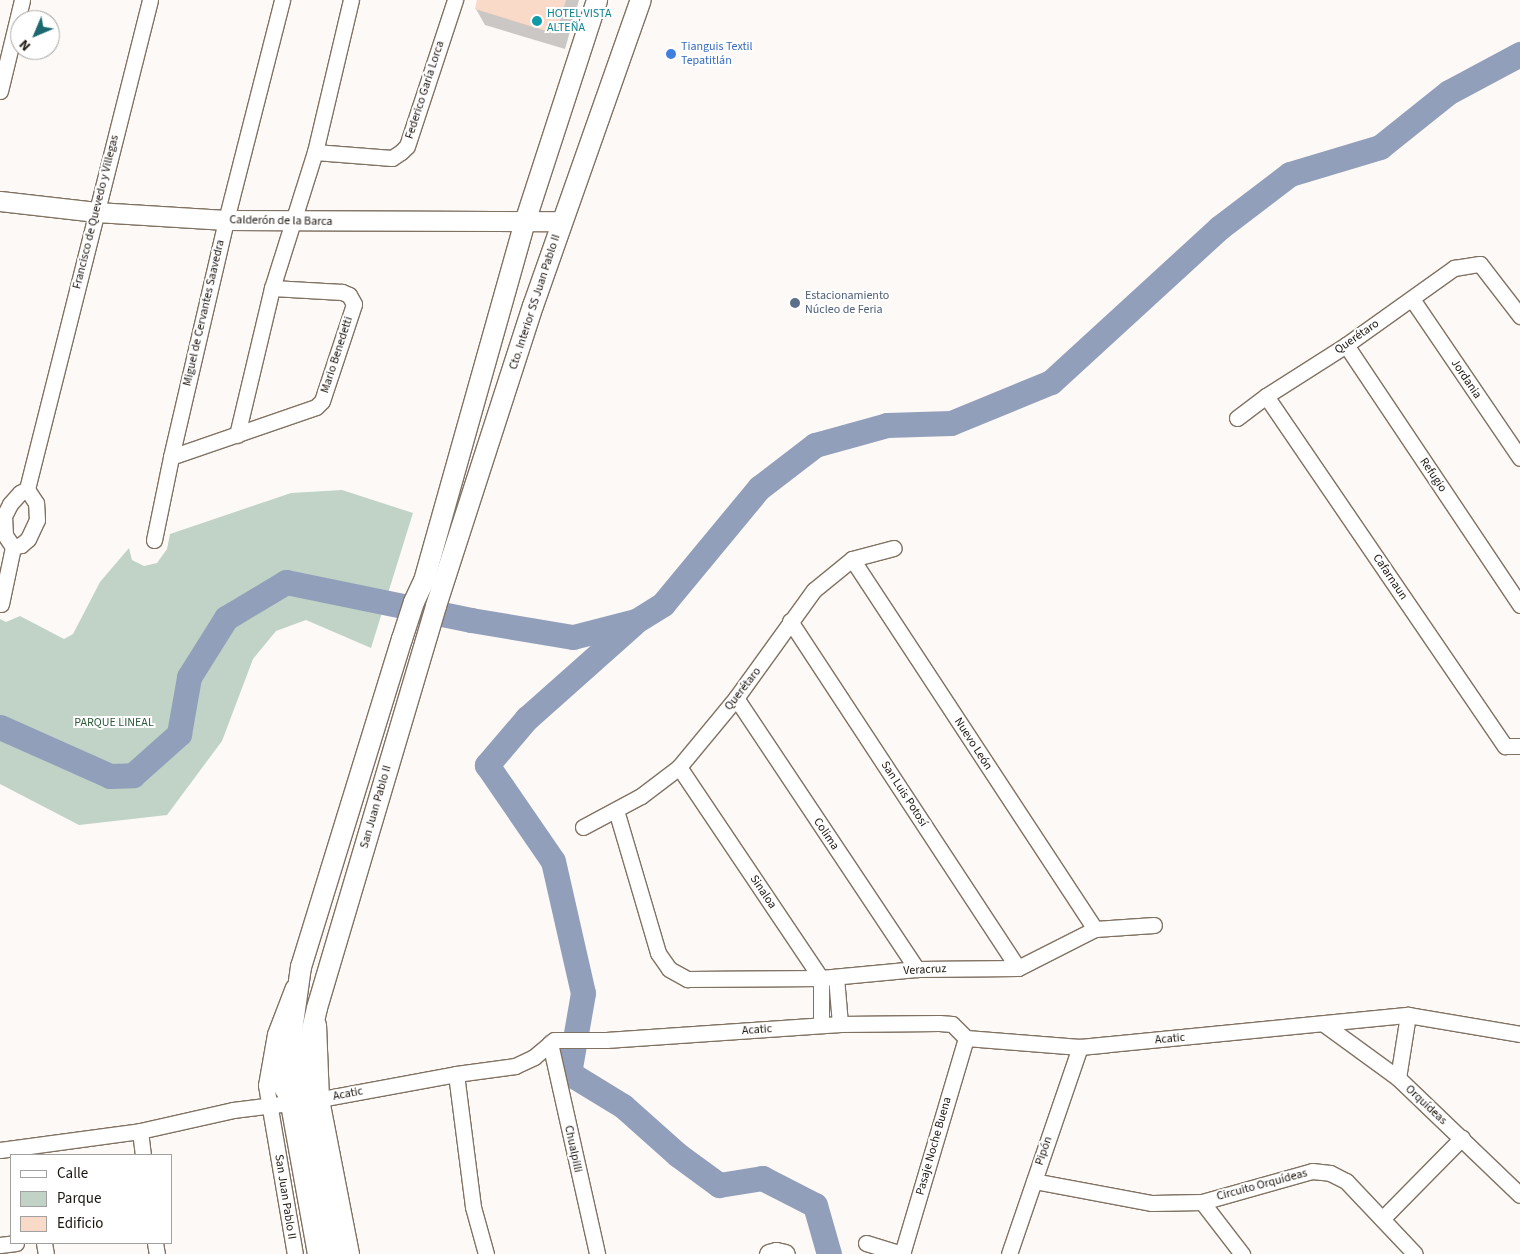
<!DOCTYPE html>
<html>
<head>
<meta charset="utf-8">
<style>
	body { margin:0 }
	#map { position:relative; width:1520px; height:1254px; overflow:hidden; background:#fdf9f6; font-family:"Source Sans 3",sans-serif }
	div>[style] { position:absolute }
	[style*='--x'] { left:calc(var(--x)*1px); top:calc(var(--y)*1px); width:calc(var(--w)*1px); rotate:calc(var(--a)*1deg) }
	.green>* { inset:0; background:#c1d3c6 }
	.shadow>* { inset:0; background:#0003 }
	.river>* { height:25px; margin:-12.5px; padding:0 12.5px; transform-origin:12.5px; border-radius:12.5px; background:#919fba }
	.building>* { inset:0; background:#f9d9c7 }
	.roads { filter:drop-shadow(1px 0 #807263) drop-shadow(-1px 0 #807263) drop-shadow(0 1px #807263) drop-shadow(0 -1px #807263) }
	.minor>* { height:15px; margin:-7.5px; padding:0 7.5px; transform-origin:7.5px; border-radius:7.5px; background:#fff }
	.tertiary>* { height:19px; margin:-9.5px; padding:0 9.5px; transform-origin:9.5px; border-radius:9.5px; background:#fff }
	.secondary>* { height:20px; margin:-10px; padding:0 10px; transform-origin:10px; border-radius:10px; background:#fff }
	.dots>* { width:14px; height:14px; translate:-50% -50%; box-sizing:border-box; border:2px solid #fff; border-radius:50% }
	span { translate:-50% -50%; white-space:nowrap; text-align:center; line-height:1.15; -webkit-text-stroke:4px #fff; paint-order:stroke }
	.culture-label { font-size:12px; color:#0d838f }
	.left { translate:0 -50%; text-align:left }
	.shop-label { font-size:12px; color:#366cbe }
	.street-label { font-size:12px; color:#1a140e }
	.service-label { font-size:12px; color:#4e5e75 }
	.park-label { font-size:12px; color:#2b5a3b }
	.legend { position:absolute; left:10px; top:1154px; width:162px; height:90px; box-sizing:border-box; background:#fff; border:1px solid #a3a19f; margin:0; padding:6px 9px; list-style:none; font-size:15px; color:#1a140e }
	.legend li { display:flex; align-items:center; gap:10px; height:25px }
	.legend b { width:25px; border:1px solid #a3a19f }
	.north { position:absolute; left:10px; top:10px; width:50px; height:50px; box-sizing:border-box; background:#fff; border:1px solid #a3a19f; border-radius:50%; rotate:225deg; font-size:14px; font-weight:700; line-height:20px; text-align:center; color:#1a140e }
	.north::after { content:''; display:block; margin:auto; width:18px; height:22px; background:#1c6870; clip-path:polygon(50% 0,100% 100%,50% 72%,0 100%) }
</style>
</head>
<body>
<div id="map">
	<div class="green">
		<i style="clip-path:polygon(342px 490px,413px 513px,371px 648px,306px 620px,276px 631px,253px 659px,222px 741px,167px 815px,79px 825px,0 784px,0 619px,6px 622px,20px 616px,64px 639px,73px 634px,100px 582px,129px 548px,132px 560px,144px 566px,157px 563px,167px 549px,170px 534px,291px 493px)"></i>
	</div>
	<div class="shadow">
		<i style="clip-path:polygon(479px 0,579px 0,565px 49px,485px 25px,476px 9px)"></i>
	</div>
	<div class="river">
		<i style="--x:633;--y:624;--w:142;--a:138.4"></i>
		<i style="--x:527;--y:718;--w:62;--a:130.4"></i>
		<i style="--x:487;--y:765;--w:116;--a:55.5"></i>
		<i style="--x:553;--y:861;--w:135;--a:77.2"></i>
		<i style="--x:583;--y:993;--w:81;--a:99.9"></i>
		<i style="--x:569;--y:1073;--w:63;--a:31.4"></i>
		<i style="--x:623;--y:1106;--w:74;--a:41.7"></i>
		<i style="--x:678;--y:1155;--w:51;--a:36.2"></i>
		<i style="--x:719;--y:1185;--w:44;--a:-9.2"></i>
		<i style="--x:762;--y:1178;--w:59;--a:27"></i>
		<i style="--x:815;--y:1205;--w:51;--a:74.1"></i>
		<i style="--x:0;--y:727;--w:120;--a:24"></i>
		<i style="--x:110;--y:776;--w:23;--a:-2"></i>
		<i style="--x:133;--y:775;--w:62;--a:-41.7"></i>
		<i style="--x:179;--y:734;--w:58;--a:-80"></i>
		<i style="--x:189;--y:677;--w:70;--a:-57.9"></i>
		<i style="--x:226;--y:618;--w:70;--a:-31"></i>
		<i style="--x:286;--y:582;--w:189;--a:11.6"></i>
		<i style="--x:471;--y:620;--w:103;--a:9.5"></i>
		<i style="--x:573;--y:637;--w:65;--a:-14.3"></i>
		<i style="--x:636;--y:621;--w:32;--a:-32"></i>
		<i style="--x:663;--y:604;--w:151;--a:-50.4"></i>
		<i style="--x:759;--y:488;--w:71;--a:-37.5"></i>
		<i style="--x:815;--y:445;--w:75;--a:-15.5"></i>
		<i style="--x:887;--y:425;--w:64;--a:-1.8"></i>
		<i style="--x:951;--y:423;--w:108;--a:-22.3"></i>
		<i style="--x:1051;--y:382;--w:228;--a:-42.5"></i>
		<i style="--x:1219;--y:228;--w:89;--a:-37.3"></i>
		<i style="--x:1290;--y:174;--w:94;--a:-16.7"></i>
		<i style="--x:1380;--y:147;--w:88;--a:-38.6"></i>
		<i style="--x:1449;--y:92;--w:81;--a:-28.2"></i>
	</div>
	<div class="building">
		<i style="clip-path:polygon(477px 0,566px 0,556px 34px,475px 9px)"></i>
	</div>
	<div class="roads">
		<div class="minor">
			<i style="--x:0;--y:91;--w:94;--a:-76.4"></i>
			<i style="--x:315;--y:152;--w:77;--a:4.5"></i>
			<i style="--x:392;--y:158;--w:11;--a:-34"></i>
			<i style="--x:401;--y:152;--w:8;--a:-45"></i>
			<i style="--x:407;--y:146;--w:154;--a:-71.8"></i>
			<i style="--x:1412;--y:299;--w:192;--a:55.8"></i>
			<i style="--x:1346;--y:345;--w:313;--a:56.2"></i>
			<i style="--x:1266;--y:396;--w:424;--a:55.7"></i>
			<i style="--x:1505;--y:746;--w:15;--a:0"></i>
			<i style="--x:1237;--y:418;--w:36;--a:-37"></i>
			<i style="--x:1266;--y:396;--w:95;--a:-32.5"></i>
			<i style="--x:1346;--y:345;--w:133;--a:-35.5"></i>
			<i style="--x:1454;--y:268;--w:26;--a:-9"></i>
			<i style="--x:1480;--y:264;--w:66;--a:52.4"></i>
			<i style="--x:237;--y:435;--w:151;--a:-76.6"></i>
			<i style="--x:272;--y:288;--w:143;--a:-72.5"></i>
			<i style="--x:315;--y:152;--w:156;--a:-76.7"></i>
			<i style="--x:171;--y:457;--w:153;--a:-19"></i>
			<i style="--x:316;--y:407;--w:8;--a:-45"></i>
			<i style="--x:322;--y:401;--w:102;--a:-71.7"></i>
			<i style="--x:354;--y:304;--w:10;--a:-119"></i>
			<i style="--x:349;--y:295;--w:8;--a:-157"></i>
			<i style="--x:342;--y:292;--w:70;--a:-176.7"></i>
			<i style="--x:27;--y:489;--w:504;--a:-75.88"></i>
			<i style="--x:154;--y:540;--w:85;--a:-78.4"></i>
			<i style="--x:171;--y:457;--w:243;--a:-76.9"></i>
			<i style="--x:226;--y:220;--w:227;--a:-75.7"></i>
			<i style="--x:13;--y:547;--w:8;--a:-14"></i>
			<i style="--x:21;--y:545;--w:9;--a:-41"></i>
			<i style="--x:28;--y:539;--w:21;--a:-65"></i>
			<i style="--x:37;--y:520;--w:17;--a:-93"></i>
			<i style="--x:36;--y:503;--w:17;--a:-123"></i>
			<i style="--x:13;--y:547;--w:14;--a:-124"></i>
			<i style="--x:5;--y:535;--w:19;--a:-93"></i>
			<i style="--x:4;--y:516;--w:13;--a:-63"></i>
			<i style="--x:10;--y:504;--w:15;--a:-48"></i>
			<i style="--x:20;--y:493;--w:8;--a:-30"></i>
			<i style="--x:852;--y:559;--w:443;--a:56.7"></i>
			<i style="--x:1;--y:604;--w:58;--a:-78.1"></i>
			<i style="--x:790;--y:621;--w:415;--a:56.7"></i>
			<i style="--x:736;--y:698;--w:326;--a:56.3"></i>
			<i style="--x:679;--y:767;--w:254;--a:56.1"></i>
			<i style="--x:821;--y:978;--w:47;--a:90"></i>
			<i style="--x:616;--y:810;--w:149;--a:73.6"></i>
			<i style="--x:658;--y:953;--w:19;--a:55"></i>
			<i style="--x:669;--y:969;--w:21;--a:29"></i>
			<i style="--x:687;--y:979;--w:134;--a:-0.4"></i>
			<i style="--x:821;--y:978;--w:96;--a:-5.4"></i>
			<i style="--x:917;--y:969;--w:101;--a:-0.6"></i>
			<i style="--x:1018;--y:968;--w:86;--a:-26.9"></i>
			<i style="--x:1095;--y:929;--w:59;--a:-3.9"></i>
			<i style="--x:583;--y:827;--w:66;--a:-28.1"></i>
			<i style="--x:641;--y:796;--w:48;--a:-37.3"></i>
			<i style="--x:679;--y:767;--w:89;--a:-50.4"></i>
			<i style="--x:736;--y:698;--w:133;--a:-54.2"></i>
			<i style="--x:814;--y:590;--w:49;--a:-39.2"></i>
			<i style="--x:852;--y:559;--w:43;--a:-14.7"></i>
			<i style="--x:836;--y:977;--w:47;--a:85.1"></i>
			<i style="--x:293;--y:987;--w:50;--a:111"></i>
			<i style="--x:275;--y:1034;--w:52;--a:100"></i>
			<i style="--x:266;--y:1085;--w:171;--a:80.3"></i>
			<i style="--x:318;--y:1024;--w:75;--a:87.7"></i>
			<i style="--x:321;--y:1099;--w:158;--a:79"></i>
			<i style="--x:1324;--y:1024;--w:92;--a:36.1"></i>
			<i style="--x:1398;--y:1078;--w:169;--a:43.8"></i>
			<i style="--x:550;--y:1043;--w:216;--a:77.4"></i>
			<i style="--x:276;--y:1062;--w:19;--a:87"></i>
			<i style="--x:277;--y:1081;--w:27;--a:59"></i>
			<i style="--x:456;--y:1074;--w:134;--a:82.7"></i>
			<i style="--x:473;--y:1207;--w:49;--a:74.5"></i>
			<i style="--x:1398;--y:1078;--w:64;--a:-81"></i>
			<i style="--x:140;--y:1131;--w:24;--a:83"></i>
			<i style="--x:0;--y:1150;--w:141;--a:-7.7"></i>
			<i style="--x:140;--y:1131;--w:95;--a:-12.7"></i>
			<i style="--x:233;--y:1110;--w:89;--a:-7.1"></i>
			<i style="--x:321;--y:1099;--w:137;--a:-10.5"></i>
			<i style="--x:456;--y:1074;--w:60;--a:-7.7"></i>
			<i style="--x:515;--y:1066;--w:21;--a:-25"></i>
			<i style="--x:534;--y:1057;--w:26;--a:-40"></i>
			<i style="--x:554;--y:1040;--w:52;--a:0"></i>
			<i style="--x:606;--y:1040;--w:235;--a:-3.9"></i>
			<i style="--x:840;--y:1024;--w:99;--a:-0.6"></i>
			<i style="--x:939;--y:1023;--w:13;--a:4"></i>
			<i style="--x:952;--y:1024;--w:20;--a:45"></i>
			<i style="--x:966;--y:1038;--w:114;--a:4.5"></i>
			<i style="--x:1080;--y:1047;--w:330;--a:-5.6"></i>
			<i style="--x:1408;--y:1015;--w:114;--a:9.6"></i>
			<i style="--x:1034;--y:1181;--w:120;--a:10.6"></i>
			<i style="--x:1152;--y:1203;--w:50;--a:-1.1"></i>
			<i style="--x:1202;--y:1202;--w:114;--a:-15.7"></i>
			<i style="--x:1312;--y:1171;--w:18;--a:6"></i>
			<i style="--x:1330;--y:1173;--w:18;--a:27"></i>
			<i style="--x:1346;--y:1181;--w:100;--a:46.6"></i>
			<i style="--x:1202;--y:1202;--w:66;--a:52.4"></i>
			<i style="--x:1382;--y:1219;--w:114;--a:-45.4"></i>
			<i style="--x:44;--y:1243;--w:11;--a:80"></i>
			<i style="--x:155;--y:1243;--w:11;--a:80"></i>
			<i style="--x:866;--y:1243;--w:39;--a:17"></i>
			<i style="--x:0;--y:1245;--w:16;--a:-7"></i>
			<i style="--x:902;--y:1254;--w:225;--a:-73.5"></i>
			<i style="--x:1009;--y:1254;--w:219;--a:-71.1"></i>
		</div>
		<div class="tertiary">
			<i style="--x:0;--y:201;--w:97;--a:6.5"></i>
			<i style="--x:96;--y:212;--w:130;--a:3.5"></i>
			<i style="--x:226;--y:220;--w:336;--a:0.2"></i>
			<i style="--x:769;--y:1254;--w:7;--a:-16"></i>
			<i style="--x:776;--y:1252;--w:9;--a:13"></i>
		</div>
		<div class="secondary">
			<i style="--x:318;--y:1254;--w:152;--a:-100.2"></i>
			<i style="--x:291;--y:1104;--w:51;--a:-92.2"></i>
			<i style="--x:289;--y:1053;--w:87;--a:-82.1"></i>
			<i style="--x:301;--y:967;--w:343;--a:-72.9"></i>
			<i style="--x:402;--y:639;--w:39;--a:-72"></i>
			<i style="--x:414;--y:602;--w:23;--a:-65"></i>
			<i style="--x:424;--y:581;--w:373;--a:-74.3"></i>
			<i style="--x:525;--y:222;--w:233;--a:-72"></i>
			<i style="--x:335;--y:1254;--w:156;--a:-101.1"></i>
			<i style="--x:305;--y:1101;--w:50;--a:-87.7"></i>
			<i style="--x:307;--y:1051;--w:44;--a:-76.9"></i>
			<i style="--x:317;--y:1008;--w:419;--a:-73.5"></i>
			<i style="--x:436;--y:606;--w:315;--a:-72.1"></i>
			<i style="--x:533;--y:306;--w:324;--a:-70.6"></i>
		</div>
	</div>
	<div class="dots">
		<i style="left:537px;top:21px;background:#0f9aa8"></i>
		<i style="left:671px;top:54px;background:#3f7fe0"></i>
		<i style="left:795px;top:303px;background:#5c6f8a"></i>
	</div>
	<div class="culture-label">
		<span class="left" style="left:547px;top:21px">HOTEL VISTA<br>ALTEÑA</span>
	</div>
	<div class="shop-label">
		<span class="left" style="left:681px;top:54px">Tianguis Textil<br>Tepatitlán</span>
	</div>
	<div class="street-label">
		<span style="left:425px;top:90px;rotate:-72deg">Federico Garía Lorca</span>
		<span style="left:96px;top:212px;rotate:-76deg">Francisco de Quevedo y Villegas</span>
		<span style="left:281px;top:221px;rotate:1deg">Calderón de la Barca</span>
		<span style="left:535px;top:302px;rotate:-72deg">Cto. Interior SS Juan Pablo II</span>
		<span style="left:204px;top:313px;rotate:-77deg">Miguel de Cervantes Saavedra</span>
		<span style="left:1357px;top:337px;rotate:-35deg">Querétaro</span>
		<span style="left:337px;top:355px;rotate:-72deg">Mario Benedetti</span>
		<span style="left:1466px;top:379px;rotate:56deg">Jordania</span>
		<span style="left:1433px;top:475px;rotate:56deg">Refugio</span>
		<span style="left:1390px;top:577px;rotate:56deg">Cafarnaun</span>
		<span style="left:743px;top:689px;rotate:-52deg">Querétaro</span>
		<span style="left:973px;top:744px;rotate:57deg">Nuevo León</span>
		<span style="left:904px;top:794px;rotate:57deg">San Luis Potosí</span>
		<span style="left:376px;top:807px;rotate:-74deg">San Juan Pablo II</span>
		<span style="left:826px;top:834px;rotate:56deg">Colima</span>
		<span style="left:763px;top:892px;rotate:56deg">Sinaloa</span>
		<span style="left:925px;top:970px;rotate:-3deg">Veracruz</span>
		<span style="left:757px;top:1030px;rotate:-4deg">Acatic</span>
		<span style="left:1170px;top:1039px;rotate:-5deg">Acatic</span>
		<span style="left:348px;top:1094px;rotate:-11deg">Acatic</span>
		<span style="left:1426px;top:1105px;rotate:43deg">Orquídeas</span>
		<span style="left:934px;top:1146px;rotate:-74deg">Pasaje Noche Buena</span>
		<span style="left:573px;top:1149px;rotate:78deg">Chualpilli</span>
		<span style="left:1044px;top:1151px;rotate:-71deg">Pipón</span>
		<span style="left:1262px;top:1185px;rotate:-15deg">Circuito Orquídeas</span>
		<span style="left:285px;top:1197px;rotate:81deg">San Juan Pablo II</span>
	</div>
	<div class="service-label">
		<span class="left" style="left:805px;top:303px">Estacionamiento<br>Núcleo de Feria</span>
	</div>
	<div class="park-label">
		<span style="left:114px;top:723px">PARQUE LINEAL</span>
	</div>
	<ul class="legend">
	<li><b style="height:6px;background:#fff"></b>Calle</li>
	<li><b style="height:14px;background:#c1d3c6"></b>Parque</li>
	<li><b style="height:14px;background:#f9d9c7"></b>Edificio</li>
	</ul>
	<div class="north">N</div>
</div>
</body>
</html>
